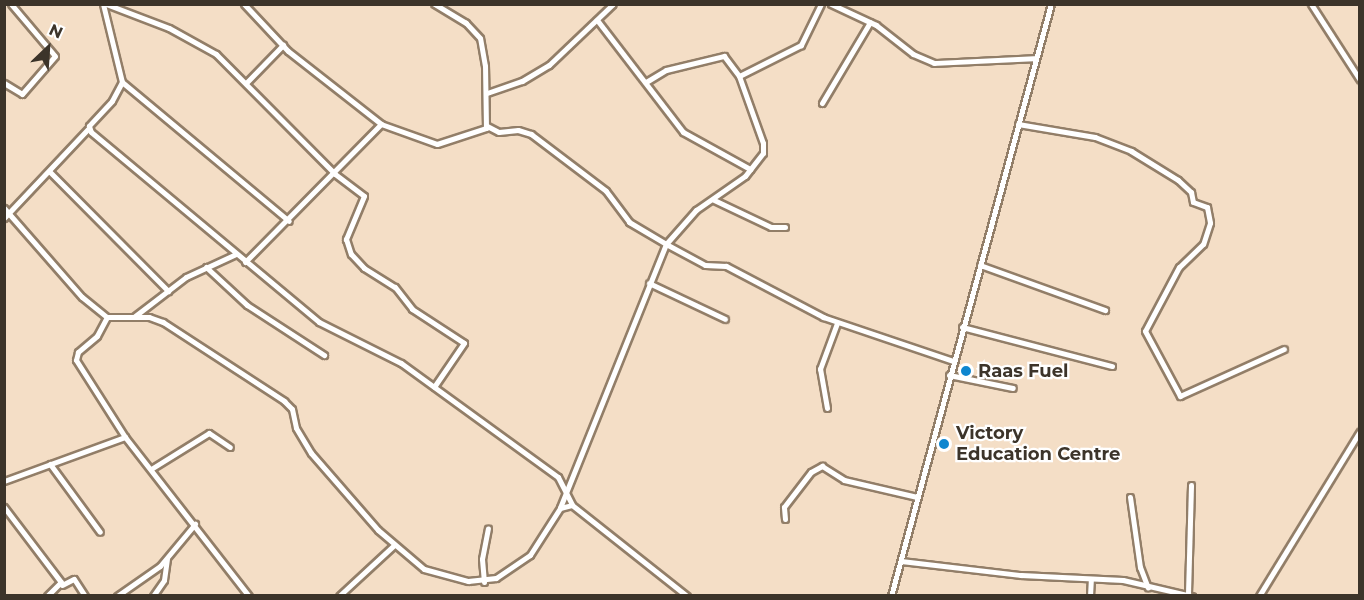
<!DOCTYPE html>
<html>
<head>
<meta charset="utf-8">
<style>
	body { margin:0 }
	#map { position:relative; width:1364px; height:600px; overflow:hidden; background:#f4dec6; font-family:Montserrat,sans-serif }
	div>[style] { position:absolute }
	[style*='--x'] { left:calc(var(--x)*1px); top:calc(var(--y)*1px); width:calc(var(--w)*1px); rotate:calc(var(--a)*1deg) }
	.roads { filter:drop-shadow(2px 0 #927e68) drop-shadow(-2px 0 #927e68) drop-shadow(0 2px #927e68) drop-shadow(0 -2px #927e68) }
	.street>* { height:5px; margin:-2.5px; padding:0 2.5px; transform-origin:2.5px; border-radius:2.5px; background:#fff }
	.dots>* { width:16px; height:16px; translate:-50% -50%; box-sizing:border-box; border:3px solid #fff; border-radius:50% }
	span { translate:-50% -50%; white-space:nowrap; text-align:center; line-height:1.15; -webkit-text-stroke:4.5px #fff; paint-order:stroke }
	.poi-label { font-size:18px; color:#3c342a; font-weight:700 }
	.left { translate:0 -50%; text-align:left }
	.frame { position:absolute; inset:0; border:6px solid #3c342a; pointer-events:none }
	.north { position:absolute; left:18px; top:18px; width:60px; height:60px; -webkit-text-stroke:4px #fff; paint-order:stroke; rotate:25deg; font-size:16px; font-weight:700; line-height:24px; text-align:center; color:#3c342a }
	.north::after { content:''; display:block; margin:auto; width:21px; height:27px; background:#3c342a; clip-path:polygon(50% 0,100% 100%,50% 72%,0 100%) }
</style>
</head>
<body>
<div id="map">
	<div class="roads">
		<div class="street">
			<i style="--x:103;--y:4;--w:80;--a:76.3"></i>
			<i style="--x:122;--y:82;--w:21;--a:118"></i>
			<i style="--x:112;--y:101;--w:34;--a:133"></i>
			<i style="--x:89;--y:126;--w:6;--a:72"></i>
			<i style="--x:91;--y:132;--w:297;--a:39.8"></i>
			<i style="--x:319;--y:322;--w:92;--a:26.6"></i>
			<i style="--x:401;--y:363;--w:194;--a:36"></i>
			<i style="--x:558;--y:477;--w:31;--a:63"></i>
			<i style="--x:106;--y:4;--w:67;--a:20.9"></i>
			<i style="--x:169;--y:28;--w:54;--a:29"></i>
			<i style="--x:216;--y:54;--w:169;--a:45.2"></i>
			<i style="--x:335;--y:174;--w:36;--a:37"></i>
			<i style="--x:364;--y:196;--w:47;--a:112.7"></i>
			<i style="--x:346;--y:239;--w:16;--a:72"></i>
			<i style="--x:351;--y:254;--w:19;--a:47"></i>
			<i style="--x:364;--y:268;--w:36;--a:32"></i>
			<i style="--x:395;--y:287;--w:28;--a:52"></i>
			<i style="--x:412;--y:309;--w:62;--a:33.2"></i>
			<i style="--x:464;--y:343;--w:53;--a:124.3"></i>
			<i style="--x:244;--y:4;--w:64;--a:46.9"></i>
			<i style="--x:288;--y:51;--w:118;--a:38.1"></i>
			<i style="--x:821;--y:4;--w:46;--a:116"></i>
			<i style="--x:801;--y:45;--w:69;--a:153.4"></i>
			<i style="--x:739;--y:76;--w:71;--a:70.3"></i>
			<i style="--x:763;--y:143;--w:10;--a:90"></i>
			<i style="--x:763;--y:153;--w:29;--a:128"></i>
			<i style="--x:745;--y:176;--w:60;--a:145.2"></i>
			<i style="--x:696;--y:210;--w:45;--a:131.4"></i>
			<i style="--x:666;--y:244;--w:44;--a:28.3"></i>
			<i style="--x:705;--y:265;--w:21;--a:3"></i>
			<i style="--x:726;--y:266;--w:110;--a:27.7"></i>
			<i style="--x:823;--y:317;--w:137;--a:18.7"></i>
			<i style="--x:831;--y:4;--w:50;--a:25"></i>
			<i style="--x:876;--y:25;--w:47;--a:38.1"></i>
			<i style="--x:913;--y:54;--w:23;--a:23"></i>
			<i style="--x:934;--y:63;--w:102;--a:-2.8"></i>
			<i style="--x:1311;--y:4;--w:90;--a:57.2"></i>
			<i style="--x:597;--y:20;--w:141;--a:52.5"></i>
			<i style="--x:683;--y:132;--w:77;--a:28.9"></i>
			<i style="--x:122;--y:82;--w:217;--a:39.8"></i>
			<i style="--x:247;--y:82;--w:52;--a:-45.8"></i>
			<i style="--x:646;--y:82;--w:23;--a:-31"></i>
			<i style="--x:666;--y:70;--w:60;--a:-13.6"></i>
			<i style="--x:724;--y:56;--w:25;--a:53"></i>
			<i style="--x:4;--y:83;--w:21;--a:31"></i>
			<i style="--x:22;--y:94;--w:50;--a:-49"></i>
			<i style="--x:55;--y:56;--w:68;--a:-130.2"></i>
			<i style="--x:487;--y:93;--w:37;--a:-19"></i>
			<i style="--x:522;--y:81;--w:31;--a:-31"></i>
			<i style="--x:549;--y:65;--w:88;--a:-43.6"></i>
			<i style="--x:822;--y:103;--w:94;--a:-59.3"></i>
			<i style="--x:1018;--y:124;--w:78;--a:9.6"></i>
			<i style="--x:1095;--y:137;--w:39;--a:21"></i>
			<i style="--x:1131;--y:151;--w:55;--a:31.7"></i>
			<i style="--x:1178;--y:180;--w:18;--a:43"></i>
			<i style="--x:1191;--y:192;--w:10;--a:79"></i>
			<i style="--x:1193;--y:202;--w:15;--a:20"></i>
			<i style="--x:1207;--y:207;--w:16;--a:79"></i>
			<i style="--x:1210;--y:223;--w:22;--a:108"></i>
			<i style="--x:1203;--y:244;--w:33;--a:136"></i>
			<i style="--x:1179;--y:267;--w:72;--a:118"></i>
			<i style="--x:1145;--y:331;--w:74;--a:61.7"></i>
			<i style="--x:1180;--y:396;--w:114;--a:-24.3"></i>
			<i style="--x:487;--y:126;--w:13;--a:27"></i>
			<i style="--x:499;--y:132;--w:19;--a:-6"></i>
			<i style="--x:518;--y:130;--w:14;--a:17"></i>
			<i style="--x:531;--y:134;--w:94;--a:37.2"></i>
			<i style="--x:606;--y:191;--w:39;--a:53"></i>
			<i style="--x:629;--y:222;--w:43;--a:30.7"></i>
			<i style="--x:666;--y:244;--w:284;--a:111.9"></i>
			<i style="--x:50;--y:172;--w:168;--a:45.2"></i>
			<i style="--x:714;--y:200;--w:63;--a:25.3"></i>
			<i style="--x:771;--y:227;--w:14;--a:0"></i>
			<i style="--x:4;--y:208;--w:118;--a:48.8"></i>
			<i style="--x:82;--y:297;--w:32;--a:39"></i>
			<i style="--x:107;--y:317;--w:42;--a:0"></i>
			<i style="--x:149;--y:317;--w:15;--a:20"></i>
			<i style="--x:163;--y:322;--w:145;--a:33.1"></i>
			<i style="--x:284;--y:401;--w:11;--a:45"></i>
			<i style="--x:292;--y:409;--w:19;--a:78"></i>
			<i style="--x:296;--y:428;--w:29;--a:59"></i>
			<i style="--x:311;--y:453;--w:102;--a:49"></i>
			<i style="--x:378;--y:530;--w:60;--a:40.3"></i>
			<i style="--x:424;--y:569;--w:46;--a:15.3"></i>
			<i style="--x:468;--y:581;--w:28;--a:-6"></i>
			<i style="--x:496;--y:578;--w:41;--a:-34.1"></i>
			<i style="--x:530;--y:555;--w:56;--a:-57.4"></i>
			<i style="--x:560;--y:508;--w:12;--a:-14"></i>
			<i style="--x:572;--y:505;--w:147;--a:38.4"></i>
			<i style="--x:4;--y:218;--w:122;--a:-46.7"></i>
			<i style="--x:245;--y:262;--w:194;--a:-45.4"></i>
			<i style="--x:381;--y:124;--w:59;--a:19.7"></i>
			<i style="--x:437;--y:144;--w:52;--a:-18.1"></i>
			<i style="--x:486;--y:128;--w:62;--a:-90.9"></i>
			<i style="--x:485;--y:66;--w:28;--a:-100"></i>
			<i style="--x:480;--y:38;--w:21;--a:-133"></i>
			<i style="--x:466;--y:23;--w:37;--a:-149"></i>
			<i style="--x:980;--y:265;--w:133;--a:19.8"></i>
			<i style="--x:206;--y:267;--w:56;--a:42.8"></i>
			<i style="--x:247;--y:305;--w:92;--a:33"></i>
			<i style="--x:649;--y:283;--w:84;--a:25.3"></i>
			<i style="--x:135;--y:316;--w:64;--a:-37.4"></i>
			<i style="--x:186;--y:277;--w:55;--a:-24.7"></i>
			<i style="--x:107;--y:317;--w:21;--a:118"></i>
			<i style="--x:97;--y:336;--w:25;--a:140"></i>
			<i style="--x:78;--y:352;--w:8;--a:104"></i>
			<i style="--x:76;--y:360;--w:91;--a:57.5"></i>
			<i style="--x:125;--y:437;--w:202;--a:52.1"></i>
			<i style="--x:962;--y:327;--w:155;--a:14.6"></i>
			<i style="--x:949;--y:375;--w:65;--a:11.5"></i>
			<i style="--x:827;--y:408;--w:40;--a:-100"></i>
			<i style="--x:820;--y:369;--w:49;--a:-69.7"></i>
			<i style="--x:50;--y:464;--w:84;--a:53.7"></i>
			<i style="--x:151;--y:469;--w:68;--a:-31.8"></i>
			<i style="--x:209;--y:433;--w:25;--a:34"></i>
			<i style="--x:4;--y:481;--w:129;--a:-20"></i>
			<i style="--x:1130;--y:497;--w:71;--a:81.9"></i>
			<i style="--x:1140;--y:567;--w:22;--a:69"></i>
			<i style="--x:4;--y:507;--w:94;--a:52.8"></i>
			<i style="--x:61;--y:582;--w:20;--a:135"></i>
			<i style="--x:785;--y:519;--w:12;--a:-95"></i>
			<i style="--x:784;--y:507;--w:44;--a:-52.4"></i>
			<i style="--x:811;--y:472;--w:13;--a:-29"></i>
			<i style="--x:822;--y:466;--w:26;--a:32"></i>
			<i style="--x:844;--y:480;--w:75;--a:13.1"></i>
			<i style="--x:901;--y:561;--w:121;--a:6.7"></i>
			<i style="--x:1021;--y:575;--w:102;--a:2.8"></i>
			<i style="--x:1123;--y:580;--w:71;--a:13.1"></i>
			<i style="--x:484;--y:582;--w:23;--a:-95"></i>
			<i style="--x:482;--y:559;--w:31;--a:-79"></i>
			<i style="--x:62;--y:585;--w:13;--a:-27"></i>
			<i style="--x:74;--y:579;--w:20;--a:57"></i>
			<i style="--x:1188;--y:593;--w:108;--a:-88.4"></i>
			<i style="--x:117;--y:596;--w:52;--a:-34.9"></i>
			<i style="--x:160;--y:566;--w:55;--a:-50.2"></i>
			<i style="--x:153;--y:596;--w:19;--a:-55"></i>
			<i style="--x:164;--y:580;--w:21;--a:-82"></i>
			<i style="--x:339;--y:596;--w:75;--a:-42.8"></i>
			<i style="--x:891;--y:596;--w:613;--a:-74.88"></i>
			<i style="--x:1090;--y:596;--w:17;--a:-87"></i>
			<i style="--x:1259;--y:596;--w:193;--a:-58.5"></i>
		</div>
	</div>
	<div class="dots">
		<i style="left:966px;top:371px;background:#0e86cf"></i>
		<i style="left:944px;top:444px;background:#0e86cf"></i>
	</div>
	<div class="poi-label">
		<span class="left" style="left:978px;top:371px">Raas Fuel</span>
		<span class="left" style="left:956px;top:444px">Victory<br>Education Centre</span>
	</div>
	<div class="frame"></div>
	<div class="north">N</div>
</div>
</body>
</html>
